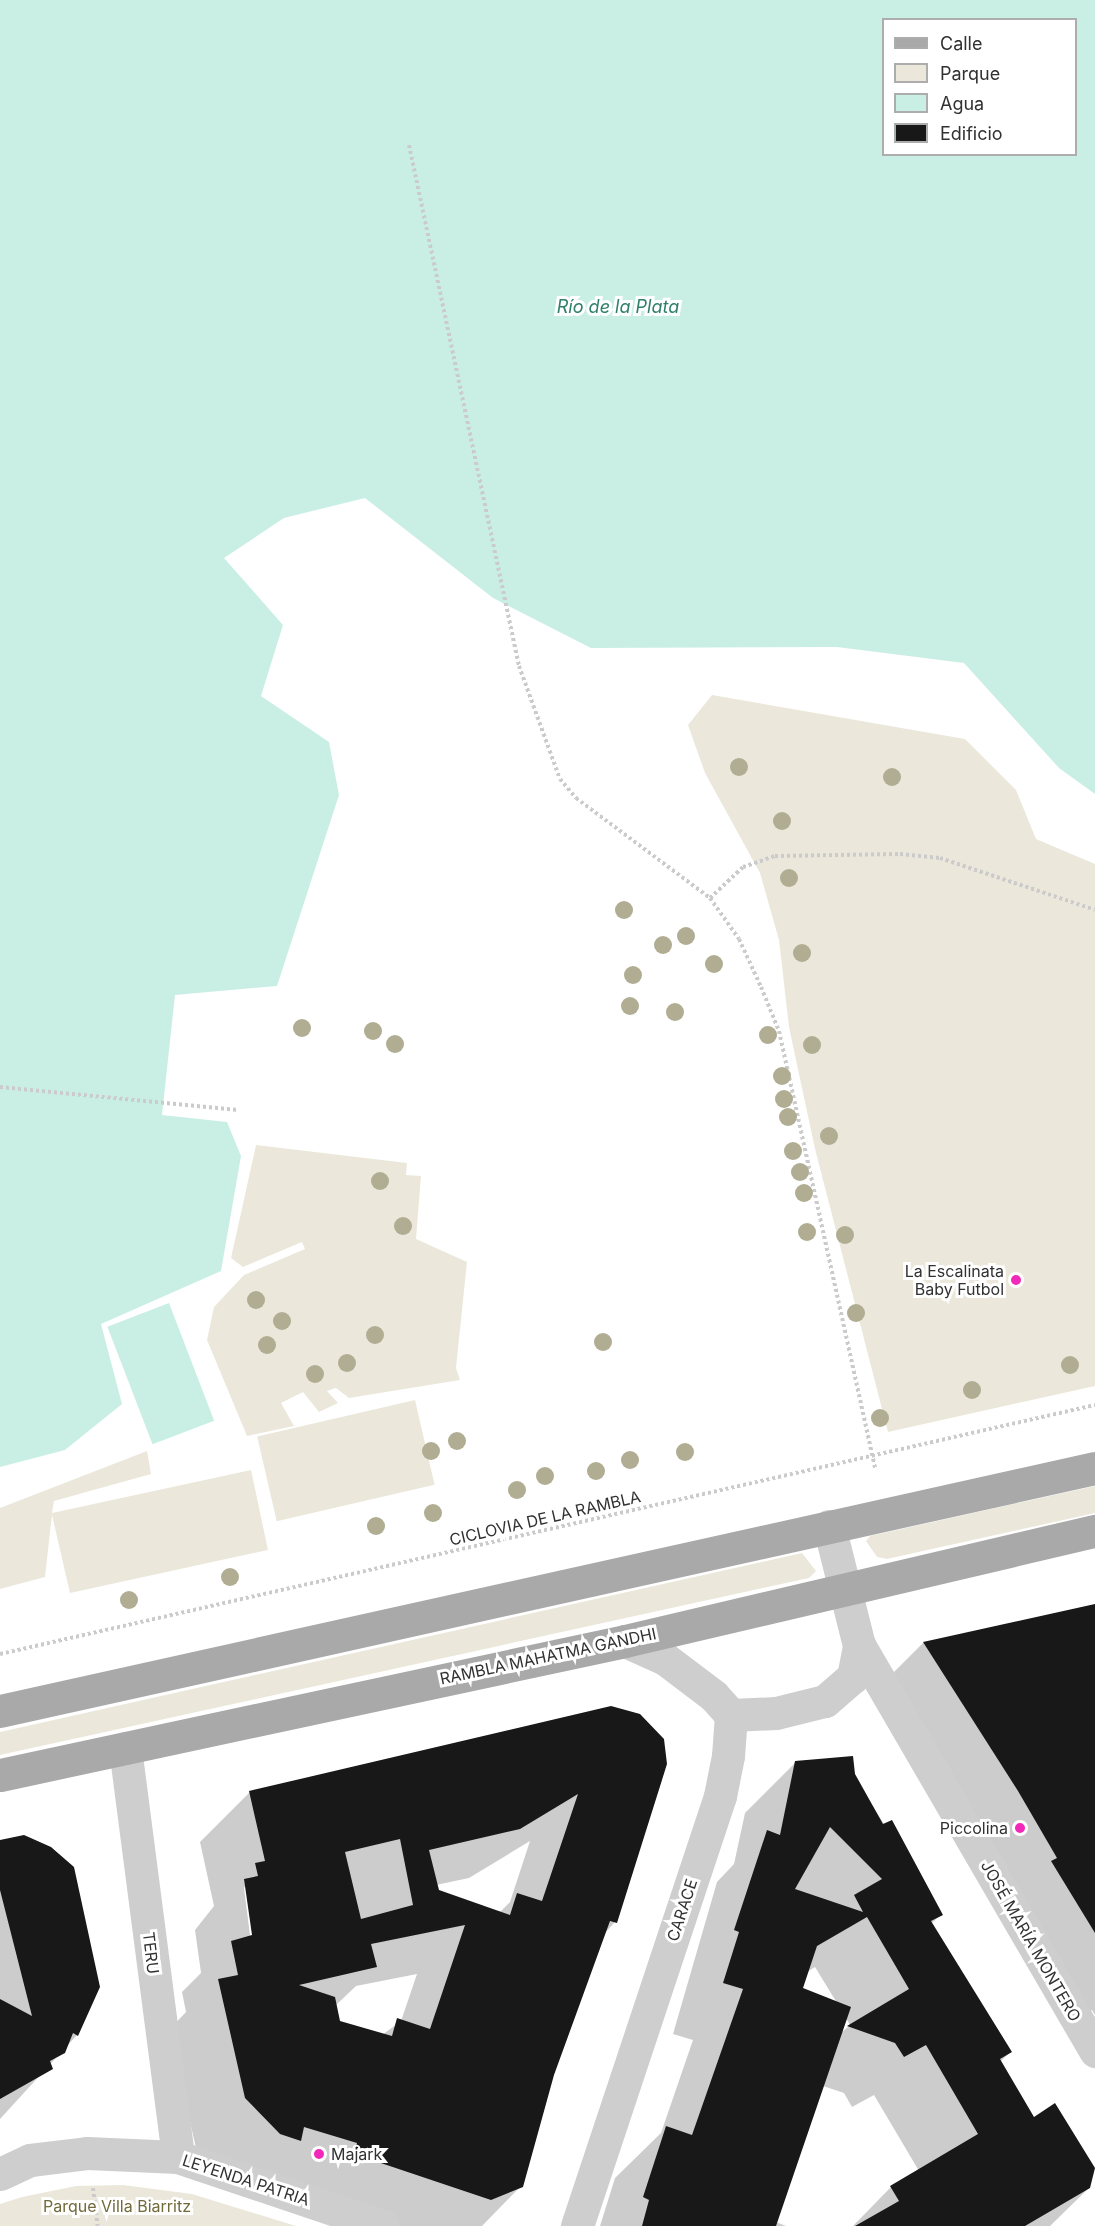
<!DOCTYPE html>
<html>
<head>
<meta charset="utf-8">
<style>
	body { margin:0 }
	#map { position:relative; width:1095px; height:2226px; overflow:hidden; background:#fff; font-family:Inter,sans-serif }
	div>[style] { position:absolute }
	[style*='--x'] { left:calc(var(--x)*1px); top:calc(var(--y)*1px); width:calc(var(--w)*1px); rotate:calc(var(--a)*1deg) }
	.green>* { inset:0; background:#ebe8db; transform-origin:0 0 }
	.water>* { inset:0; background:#c9efe5; transform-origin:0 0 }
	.shadow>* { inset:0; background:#0003 }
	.building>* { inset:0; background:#181818 }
	.path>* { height:4px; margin-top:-2px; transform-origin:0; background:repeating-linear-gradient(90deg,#cbcbcb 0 3px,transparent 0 6px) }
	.street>* { height:33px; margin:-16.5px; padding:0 16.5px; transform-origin:16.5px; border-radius:16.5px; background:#cecece }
	.primary>* { height:33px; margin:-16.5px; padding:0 16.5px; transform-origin:16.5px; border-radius:16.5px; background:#a9a9a9 }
	.trees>* { width:18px; height:18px; margin:-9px; border-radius:50%; background:#b0ad93 }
	.dots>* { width:16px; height:16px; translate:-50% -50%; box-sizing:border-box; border:3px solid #fff; border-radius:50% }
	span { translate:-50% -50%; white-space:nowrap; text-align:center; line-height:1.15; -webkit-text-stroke:6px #fff; paint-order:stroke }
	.poi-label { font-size:16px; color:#313131 }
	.right { translate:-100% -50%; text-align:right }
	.left { translate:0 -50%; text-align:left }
	.street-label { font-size:16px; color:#313131 }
	.park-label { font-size:16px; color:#706a3a }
	.water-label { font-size:18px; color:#2f7f6a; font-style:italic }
	.legend { position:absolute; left:882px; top:18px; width:195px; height:138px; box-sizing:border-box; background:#fff; border:2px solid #adadad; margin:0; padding:8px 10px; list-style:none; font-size:18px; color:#313131 }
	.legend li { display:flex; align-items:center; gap:12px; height:30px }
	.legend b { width:30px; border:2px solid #adadad }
</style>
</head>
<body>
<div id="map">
	<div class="green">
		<i style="clip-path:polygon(712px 695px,965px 739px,1016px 790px,1036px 839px,1095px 864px,1095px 1386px,888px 1432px,815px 1149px,789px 1027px,779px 940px,760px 873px,705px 773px,688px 725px)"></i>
		<i style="clip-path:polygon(256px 1145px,407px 1163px,406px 1175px,421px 1176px,416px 1239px,467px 1262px,456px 1368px,460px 1380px,349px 1398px,336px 1388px,327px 1391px,338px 1403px,319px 1412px,303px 1392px,281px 1403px,294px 1426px,247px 1436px,207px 1340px,214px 1307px,244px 1275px,305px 1249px,302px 1242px,243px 1267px,231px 1258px)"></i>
		<i style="left:415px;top:1400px;width:87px;height:162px;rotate:77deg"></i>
		<i style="clip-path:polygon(147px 1451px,151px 1474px,54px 1501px,52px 1513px,251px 1470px,268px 1550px,70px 1593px,52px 1515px,45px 1577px,0 1589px,0 1508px)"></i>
		<i style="clip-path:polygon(1095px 1486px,1095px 1513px,887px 1559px,877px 1557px,866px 1541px,870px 1536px)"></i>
		<i style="clip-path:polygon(802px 1553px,816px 1571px,809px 1578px,0 1755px,0 1732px)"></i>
		<i style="clip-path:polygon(123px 2185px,192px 2194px,296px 2226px,0 2226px,0 2204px,22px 2197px,76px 2186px)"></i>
	</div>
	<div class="water">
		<i style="clip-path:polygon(evenodd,0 0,1095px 0,1095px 794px,1059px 768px,964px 663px,837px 647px,591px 648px,493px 598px,365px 498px,284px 518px,224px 558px,283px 625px,261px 696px,329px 742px,339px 795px,277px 986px,175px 995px,162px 1115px,227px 1122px,241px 1156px,221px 1271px,101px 1324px,122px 1404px,65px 1450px,0 1467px,0 0,884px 20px,1076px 20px,1076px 154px,884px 154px,884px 20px)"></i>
		<i style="left:169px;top:1303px;width:126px;height:66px;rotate:69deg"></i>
	</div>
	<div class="shadow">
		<i style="clip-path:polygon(1095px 1605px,1095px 2015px,1092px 2010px,1083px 2015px,888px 1678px,923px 1643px)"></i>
		<i style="clip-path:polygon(evenodd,663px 1740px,662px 1780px,615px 1922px,604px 1934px,552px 2075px,521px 2186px,482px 2226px,372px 2226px,196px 2148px,169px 2030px,186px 2012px,182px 1992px,201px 1973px,195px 1930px,214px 1906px,200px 1842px,250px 1792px,663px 1740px,530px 1841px,510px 1902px,499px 1913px,438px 1892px,436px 1885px,469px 1878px,530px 1841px,663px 1740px,246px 1885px,254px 1942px,251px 1943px,244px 1888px,246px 1885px,663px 1740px,417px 1974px,401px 2021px,382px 2035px,339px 2022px,335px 2006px,356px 1986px,417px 1974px)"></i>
		<i style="clip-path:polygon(evenodd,796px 1762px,853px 1775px,941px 1914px,931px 1924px,1010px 2052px,1000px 2062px,1033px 2119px,1089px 2188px,1050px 2226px,853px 2226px,891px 2187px,919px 2171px,874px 2095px,852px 2107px,844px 2093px,823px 2086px,776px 2222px,786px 2226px,600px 2226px,615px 2178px,661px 2133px,693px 2040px,673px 2034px,717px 1882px,734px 1864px,745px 1813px,796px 1762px,815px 1967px,837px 2003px,801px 1989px,807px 1972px,815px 1967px,796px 1762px,846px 2018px,850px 2025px,840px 2034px,846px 2018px)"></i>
		<i style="clip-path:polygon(0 1842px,77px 2035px,0 2119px)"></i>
	</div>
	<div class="building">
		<i style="clip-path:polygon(1095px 1604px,1095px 1933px,1051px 1861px,1057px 1858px,1018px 1791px,923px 1642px)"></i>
		<i style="clip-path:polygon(evenodd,611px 1706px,640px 1714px,664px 1739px,667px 1764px,617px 1923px,610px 1921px,554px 2075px,523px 2187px,491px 2200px,354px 2154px,357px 2143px,304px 2127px,301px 2141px,280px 2134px,245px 2098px,218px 1979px,238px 1975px,231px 1941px,252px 1935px,244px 1879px,258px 1876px,255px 1863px,265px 1861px,249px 1791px,611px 1706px,578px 1794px,542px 1901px,517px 1893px,510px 1915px,439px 1890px,429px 1850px,520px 1829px,578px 1794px,611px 1706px,400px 1839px,413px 1905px,361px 1919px,345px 1852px,400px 1839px,611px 1706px,465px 1925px,430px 2029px,397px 2018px,392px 2036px,340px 2021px,335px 1997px,299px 1985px,377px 1967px,371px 1944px,465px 1925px)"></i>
		<i style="clip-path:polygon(evenodd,853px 1756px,855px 1774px,883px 1824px,892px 1820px,943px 1915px,931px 1921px,1012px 2052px,1000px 2059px,1034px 2117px,1055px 2103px,1095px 2168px,1090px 2188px,1025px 2226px,855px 2226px,899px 2201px,890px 2186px,978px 2134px,926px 2045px,904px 2057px,895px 2043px,847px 2026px,909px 1989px,867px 1917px,817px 1946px,803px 1988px,851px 2007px,776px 2226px,642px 2226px,649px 2200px,643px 2197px,666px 2126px,692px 2135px,743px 1989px,723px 1983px,739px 1932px,734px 1930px,767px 1830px,780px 1835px,795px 1761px,853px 1756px,830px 1827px,882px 1879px,854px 1895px,863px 1912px,795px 1889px,830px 1827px)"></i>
		<i style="clip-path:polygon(24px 1835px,51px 1847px,74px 1867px,100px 1987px,78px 2036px,73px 2033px,65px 2053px,50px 2061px,53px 2069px,0 2099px,0 1999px,32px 2016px,0 1890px,0 1840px)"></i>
	</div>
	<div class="path">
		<i style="--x:409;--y:145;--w:532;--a:78.08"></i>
		<i style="--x:519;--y:666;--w:120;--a:70.1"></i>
		<i style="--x:560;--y:779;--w:25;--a:50"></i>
		<i style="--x:576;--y:798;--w:167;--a:36.7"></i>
		<i style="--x:710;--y:898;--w:50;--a:54.7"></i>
		<i style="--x:739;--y:939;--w:53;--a:65.4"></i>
		<i style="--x:761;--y:987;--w:48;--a:67.8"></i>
		<i style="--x:779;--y:1031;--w:448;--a:77.6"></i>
		<i style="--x:710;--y:898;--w:45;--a:-43.2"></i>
		<i style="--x:743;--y:867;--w:34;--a:-19"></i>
		<i style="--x:775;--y:856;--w:125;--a:-0.9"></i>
		<i style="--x:900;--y:854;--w:40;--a:5.7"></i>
		<i style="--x:940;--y:858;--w:163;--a:18.5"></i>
		<i style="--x:0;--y:1087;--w:239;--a:5.5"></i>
		<i style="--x:0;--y:1654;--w:1123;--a:-12.81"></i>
		<i style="--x:93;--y:2188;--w:38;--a:83"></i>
	</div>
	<div class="street">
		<i style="--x:829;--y:1526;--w:123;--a:75.9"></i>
		<i style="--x:859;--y:1645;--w:470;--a:59.8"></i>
		<i style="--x:731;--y:1715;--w:45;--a:-2.5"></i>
		<i style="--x:776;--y:1713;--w:50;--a:-13.8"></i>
		<i style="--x:825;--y:1701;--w:37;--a:-41"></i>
		<i style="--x:853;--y:1677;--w:33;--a:-79"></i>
		<i style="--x:125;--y:1748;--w:412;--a:82.6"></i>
		<i style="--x:0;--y:2174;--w:33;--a:-25"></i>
		<i style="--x:30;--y:2160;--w:57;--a:-7"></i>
		<i style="--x:87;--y:2153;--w:91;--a:2.5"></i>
		<i style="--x:178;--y:2157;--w:216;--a:18.6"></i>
		<i style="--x:577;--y:2226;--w:453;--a:-71.6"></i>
		<i style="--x:720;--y:1796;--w:41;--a:-78.7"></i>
		<i style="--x:728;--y:1756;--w:41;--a:-85.8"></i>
		<i style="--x:731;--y:1715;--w:25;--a:-132"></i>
		<i style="--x:714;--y:1696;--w:61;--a:-142.9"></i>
		<i style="--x:665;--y:1659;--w:44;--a:-155.8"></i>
	</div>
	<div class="primary">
		<i style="--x:0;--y:1711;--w:1122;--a:-12.51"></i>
		<i style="--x:0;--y:1775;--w:639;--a:-12.1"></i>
		<i style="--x:625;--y:1641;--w:483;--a:-13.2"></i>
	</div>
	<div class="trees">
		<i style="left:739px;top:767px"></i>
		<i style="left:892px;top:777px"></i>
		<i style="left:782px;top:821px"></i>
		<i style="left:789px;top:878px"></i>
		<i style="left:624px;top:910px"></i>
		<i style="left:686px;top:936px"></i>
		<i style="left:663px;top:945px"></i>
		<i style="left:802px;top:953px"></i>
		<i style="left:714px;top:964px"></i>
		<i style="left:633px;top:975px"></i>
		<i style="left:630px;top:1006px"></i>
		<i style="left:675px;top:1012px"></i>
		<i style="left:302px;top:1028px"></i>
		<i style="left:373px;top:1031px"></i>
		<i style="left:768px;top:1035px"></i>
		<i style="left:395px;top:1044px"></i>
		<i style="left:812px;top:1045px"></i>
		<i style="left:782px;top:1076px"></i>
		<i style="left:784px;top:1099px"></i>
		<i style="left:788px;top:1117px"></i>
		<i style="left:829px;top:1136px"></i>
		<i style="left:793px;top:1151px"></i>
		<i style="left:800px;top:1172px"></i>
		<i style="left:380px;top:1181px"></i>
		<i style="left:804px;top:1193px"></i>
		<i style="left:403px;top:1226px"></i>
		<i style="left:807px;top:1232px"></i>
		<i style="left:845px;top:1235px"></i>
		<i style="left:256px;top:1300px"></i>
		<i style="left:856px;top:1313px"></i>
		<i style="left:282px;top:1321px"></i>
		<i style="left:375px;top:1335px"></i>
		<i style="left:603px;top:1342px"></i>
		<i style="left:267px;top:1345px"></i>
		<i style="left:347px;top:1363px"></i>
		<i style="left:1070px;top:1365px"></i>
		<i style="left:315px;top:1374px"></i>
		<i style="left:972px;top:1390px"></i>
		<i style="left:880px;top:1418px"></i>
		<i style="left:457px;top:1441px"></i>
		<i style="left:431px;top:1451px"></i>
		<i style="left:685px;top:1452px"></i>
		<i style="left:630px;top:1460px"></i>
		<i style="left:596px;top:1471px"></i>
		<i style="left:545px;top:1476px"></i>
		<i style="left:517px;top:1490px"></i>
		<i style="left:433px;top:1513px"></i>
		<i style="left:376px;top:1526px"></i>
		<i style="left:230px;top:1577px"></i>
		<i style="left:129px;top:1600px"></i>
	</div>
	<div class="dots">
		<i style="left:1016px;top:1280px;background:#f228ba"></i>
		<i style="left:1020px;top:1828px;background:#f228ba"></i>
		<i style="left:319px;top:2154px;background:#f228ba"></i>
	</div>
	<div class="poi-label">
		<span class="right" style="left:1004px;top:1280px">La Escalinata<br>Baby Futbol</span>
		<span class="right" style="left:1008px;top:1828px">Piccolina</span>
		<span class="left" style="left:331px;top:2154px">Majark</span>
	</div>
	<div class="street-label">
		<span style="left:545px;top:1518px;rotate:-13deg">CICLOVIA DE LA RAMBLA</span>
		<span style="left:548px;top:1656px;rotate:-12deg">RAMBLA MAHATMA GANDHI</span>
		<span style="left:682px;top:1910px;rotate:-72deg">CARACE</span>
		<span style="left:1031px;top:1941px;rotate:60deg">JOSÉ MARÍA MONTERO</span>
		<span style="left:151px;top:1953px;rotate:83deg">TERU</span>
		<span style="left:246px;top:2180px;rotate:18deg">LEYENDA PATRIA</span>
	</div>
	<div class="park-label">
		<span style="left:117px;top:2206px">Parque Villa Biarritz</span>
	</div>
	<div class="water-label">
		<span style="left:618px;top:307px">Río de la Plata</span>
	</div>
	<ul class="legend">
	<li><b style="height:8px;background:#a9a9a9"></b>Calle</li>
	<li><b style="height:16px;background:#ebe8db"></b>Parque</li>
	<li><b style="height:16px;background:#c9efe5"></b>Agua</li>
	<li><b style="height:16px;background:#181818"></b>Edificio</li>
	</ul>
</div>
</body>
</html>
